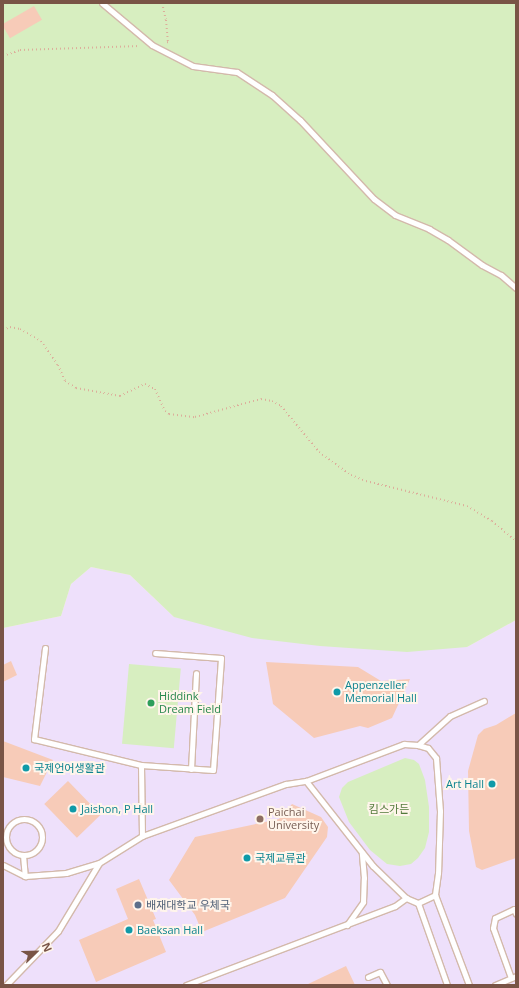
<!DOCTYPE html>
<html>
<head>
<meta charset="utf-8">
<style>
	body { margin:0 }
	#map { position:relative; width:519px; height:988px; overflow:hidden; background:#fef1e3; font-family:"Open Sans","Noto Sans KR",sans-serif }
	div>[style] { position:absolute }
	[style*='--x'] { left:calc(var(--x)*1px); top:calc(var(--y)*1px); width:calc(var(--w)*1px); rotate:calc(var(--a)*1deg) }
	.education>* { inset:0; background:#eee0fb }
	.green>* { inset:0; background:#d7eec0; transform-origin:0 0 }
	.building>* { inset:0; background:#f7cbb8; transform-origin:0 0 }
	.path>* { height:2px; margin-top:-1px; transform-origin:0; background:repeating-linear-gradient(90deg,#dcae9b 0 1px,transparent 0 4px) }
	.roads { filter:drop-shadow(1px 0 #d3b9ab) drop-shadow(-1px 0 #d3b9ab) drop-shadow(0 1px #d3b9ab) drop-shadow(0 -1px #d3b9ab) }
	.lane>* { height:5px; margin:-2.5px; padding:0 2.5px; transform-origin:2.5px; border-radius:2.5px; background:#fff }
	.lane>.ring { margin:-2.5px; padding:0; box-sizing:content-box; background:none; border:5px solid #fff; border-radius:50% }
	.dots>* { width:11px; height:11px; translate:-50% -50%; box-sizing:border-box; border:2px solid #fff5eb; border-radius:50% }
	span { translate:-50% -50%; white-space:nowrap; text-align:center; line-height:1.15; -webkit-text-stroke:4px #fff5eb; paint-order:stroke }
	.culture-label { font-size:11px; color:#0d838f }
	.left { translate:0 -50%; text-align:left }
	.right { translate:-100% -50%; text-align:right }
	.leisure-label { font-size:11px; color:#27864d }
	.park-label { font-size:11px; color:#537a3b }
	.education-label { font-size:11px; color:#785e54 }
	.service-label { font-size:11px; color:#4e5e75 }
	.frame { position:absolute; inset:0; border:4px solid #795446; pointer-events:none }
	.north { position:absolute; left:16px; top:932px; width:40px; height:40px; -webkit-text-stroke:3px #fff5eb; paint-order:stroke; rotate:67deg; font-size:11px; font-weight:700; line-height:16px; text-align:center; color:#795446 }
	.north::after { content:''; display:block; margin:auto; width:14px; height:18px; background:#795446; clip-path:polygon(50% 0,100% 100%,50% 72%,0 100%) }
</style>
</head>
<body>
<div id="map">
	<div class="education">
		<i style="clip-path:polygon(91px 567px,130px 575px,174px 617px,467px 647px,516px 620px,516px 985px,3px 985px,3px 628px,61px 616px,71px 584px)"></i>
	</div>
	<div class="green">
		<i style="clip-path:polygon(3px 3px,516px 3px,516px 620px,467px 647px,407px 652px,320px 646px,252px 638px,174px 617px,130px 575px,91px 567px,71px 584px,61px 616px,3px 628px)"></i>
		<i style="left:129px;top:664px;width:52px;height:80px;rotate:5deg"></i>
		<i style="clip-path:polygon(405px 758px,414px 760px,419px 764px,425px 780px,429px 807px,429px 832px,425px 848px,418px 858px,411px 864px,400px 866px,387px 864px,370px 850px,349px 822px,339px 797px,342px 788px,348px 782px)"></i>
	</div>
	<div class="building">
		<i style="left:34px;top:6px;width:16px;height:37px;rotate:60deg"></i>
		<i style="clip-path:polygon(11px 661px,17px 675px,3px 682px,3px 665px)"></i>
		<i style="clip-path:polygon(266px 662px,358px 667px,381px 681px,410px 679px,392px 718px,368px 728px,360px 726px,314px 738px,273px 704px)"></i>
		<i style="clip-path:polygon(516px 713px,516px 858px,482px 870px,476px 867px,469px 831px,468px 771px,478px 735px,484px 729px,496px 725px)"></i>
		<i style="clip-path:polygon(3px 741px,53px 760px,40px 786px,3px 777px)"></i>
		<i style="left:68px;top:781px;width:47px;height:33px;rotate:46deg"></i>
		<i style="clip-path:polygon(292px 804px,321px 817px,328px 827px,327px 837px,285px 898px,202px 932px,195px 915px,169px 880px,195px 837px,279px 819px)"></i>
		<i style="clip-path:polygon(139px 879px,156px 919px,153px 920px,166px 952px,96px 982px,79px 940px,128px 919px,116px 889px)"></i>
		<i style="clip-path:polygon(346px 966px,355px 985px,306px 985px)"></i>
	</div>
	<div class="path">
		<i style="--x:162;--y:3;--w:17;--a:77"></i>
		<i style="--x:166;--y:20;--w:22;--a:85"></i>
		<i style="--x:168;--y:42;--w:4;--a:166"></i>
		<i style="--x:3;--y:56;--w:18;--a:-19"></i>
		<i style="--x:20;--y:50;--w:120;--a:-1.9"></i>
		<i style="--x:3;--y:330;--w:8;--a:-23"></i>
		<i style="--x:10;--y:327;--w:10;--a:11"></i>
		<i style="--x:20;--y:329;--w:24;--a:30"></i>
		<i style="--x:41;--y:341;--w:29;--a:55"></i>
		<i style="--x:58;--y:365;--w:17;--a:66"></i>
		<i style="--x:65;--y:381;--w:13;--a:32"></i>
		<i style="--x:76;--y:388;--w:45;--a:10.3"></i>
		<i style="--x:120;--y:396;--w:28;--a:-26"></i>
		<i style="--x:145;--y:384;--w:11;--a:27"></i>
		<i style="--x:155;--y:389;--w:24;--a:66"></i>
		<i style="--x:165;--y:411;--w:5;--a:37"></i>
		<i style="--x:169;--y:414;--w:26;--a:7"></i>
		<i style="--x:195;--y:417;--w:68;--a:-15.3"></i>
		<i style="--x:261;--y:399;--w:11;--a:10"></i>
		<i style="--x:272;--y:401;--w:10;--a:29"></i>
		<i style="--x:281;--y:406;--w:60;--a:50.4"></i>
		<i style="--x:319;--y:452;--w:39;--a:36"></i>
		<i style="--x:351;--y:475;--w:16;--a:22"></i>
		<i style="--x:366;--y:481;--w:104;--a:13.9"></i>
		<i style="--x:467;--y:506;--w:29;--a:31"></i>
		<i style="--x:492;--y:521;--w:31;--a:40"></i>
	</div>
	<div class="roads">
		<div class="lane">
			<i style="--x:102;--y:3;--w:65;--a:40"></i>
			<i style="--x:152;--y:45;--w:46;--a:27.1"></i>
			<i style="--x:193;--y:66;--w:44;--a:7.8"></i>
			<i style="--x:237;--y:72;--w:42;--a:33.3"></i>
			<i style="--x:272;--y:95;--w:38;--a:42"></i>
			<i style="--x:300;--y:120;--w:108;--a:46.9"></i>
			<i style="--x:374;--y:199;--w:26;--a:37"></i>
			<i style="--x:395;--y:215;--w:37;--a:22"></i>
			<i style="--x:429;--y:229;--w:22;--a:30"></i>
			<i style="--x:448;--y:240;--w:42;--a:36.3"></i>
			<i style="--x:482;--y:265;--w:21;--a:28"></i>
			<i style="--x:501;--y:275;--w:20;--a:41"></i>
			<i style="--x:45;--y:648;--w:92;--a:96.9"></i>
			<i style="--x:34;--y:739;--w:110;--a:13.7"></i>
			<i style="--x:141;--y:765;--w:72;--a:4"></i>
			<i style="--x:213;--y:770;--w:112;--a:-85.9"></i>
			<i style="--x:221;--y:658;--w:66;--a:-175.7"></i>
			<i style="--x:418;--y:745;--w:43;--a:-42.2"></i>
			<i style="--x:450;--y:716;--w:37;--a:-24"></i>
			<i style="--x:141;--y:765;--w:71;--a:89.2"></i>
			<i style="--x:191;--y:769;--w:96;--a:-87"></i>
			<i style="--x:306;--y:781;--w:108;--a:51.8"></i>
			<i style="--x:373;--y:866;--w:46;--a:44.1"></i>
			<i style="--x:406;--y:898;--w:13;--a:23"></i>
			<i style="--x:418;--y:903;--w:19;--a:-25"></i>
			<i class="ring" style="left:6px;top:819px;width:31px;height:31px"></i>
			<i style="--x:23;--y:855;--w:21;--a:85"></i>
			<i style="--x:3;--y:865;--w:25;--a:27"></i>
			<i style="--x:25;--y:876;--w:41;--a:-4.2"></i>
			<i style="--x:66;--y:873;--w:34;--a:-17"></i>
			<i style="--x:418;--y:903;--w:87;--a:70.5"></i>
			<i style="--x:347;--y:925;--w:28;--a:-55"></i>
			<i style="--x:363;--y:902;--w:24;--a:-88"></i>
			<i style="--x:364;--y:878;--w:25;--a:-95"></i>
			<i style="--x:368;--y:977;--w:13;--a:-23"></i>
			<i style="--x:380;--y:972;--w:15;--a:62"></i>
			<i style="--x:511;--y:978;--w:53;--a:-109.8"></i>
			<i style="--x:493;--y:928;--w:10;--a:-79"></i>
			<i style="--x:495;--y:918;--w:21;--a:-25"></i>
			<i style="--x:514;--y:909;--w:5;--a:68"></i>
			<i style="--x:6;--y:985;--w:75;--a:-46.1"></i>
			<i style="--x:58;--y:931;--w:79;--a:-58.9"></i>
			<i style="--x:99;--y:863;--w:51;--a:-32.1"></i>
			<i style="--x:142;--y:836;--w:153;--a:-19.9"></i>
			<i style="--x:286;--y:784;--w:20;--a:-9"></i>
			<i style="--x:306;--y:781;--w:105;--a:-20.7"></i>
			<i style="--x:404;--y:744;--w:14;--a:4"></i>
			<i style="--x:418;--y:745;--w:10;--a:17"></i>
			<i style="--x:428;--y:748;--w:13;--a:51"></i>
			<i style="--x:436;--y:758;--w:53;--a:85.7"></i>
			<i style="--x:440;--y:811;--w:62;--a:91.8"></i>
			<i style="--x:438;--y:873;--w:22;--a:98"></i>
			<i style="--x:435;--y:895;--w:96;--a:69.3"></i>
			<i style="--x:186;--y:985;--w:223;--a:-20.7"></i>
			<i style="--x:395;--y:906;--w:14;--a:-36"></i>
			<i style="--x:495;--y:985;--w:23;--a:-23"></i>
		</div>
	</div>
	<div class="dots">
		<i style="left:337px;top:692px;background:#0f9aa8"></i>
		<i style="left:151px;top:703px;background:#2e9e5b"></i>
		<i style="left:26px;top:768px;background:#0f9aa8"></i>
		<i style="left:492px;top:784px;background:#0f9aa8"></i>
		<i style="left:73px;top:809px;background:#0f9aa8"></i>
		<i style="left:260px;top:819px;background:#8d6e63"></i>
		<i style="left:247px;top:858px;background:#0f9aa8"></i>
		<i style="left:138px;top:905px;background:#5c6f8a"></i>
		<i style="left:129px;top:930px;background:#0f9aa8"></i>
	</div>
	<div class="culture-label">
		<span class="left" style="left:345px;top:692px">Appenzeller<br>Memorial Hall</span>
		<span class="left" style="left:34px;top:768px">국제언어생활관</span>
		<span class="right" style="left:484px;top:784px">Art Hall</span>
		<span class="left" style="left:81px;top:809px">Jaishon, P Hall</span>
		<span class="left" style="left:255px;top:858px">국제교류관</span>
		<span class="left" style="left:137px;top:930px">Baeksan Hall</span>
	</div>
	<div class="leisure-label">
		<span class="left" style="left:159px;top:703px">Hiddink<br>Dream Field</span>
	</div>
	<div class="park-label">
		<span style="left:389px;top:809px">킴스가든</span>
	</div>
	<div class="education-label">
		<span class="left" style="left:268px;top:819px">Paichai<br>University</span>
	</div>
	<div class="service-label">
		<span class="left" style="left:146px;top:905px">배재대학교 우체국</span>
	</div>
	<div class="frame"></div>
	<div class="north">N</div>
</div>
</body>
</html>
